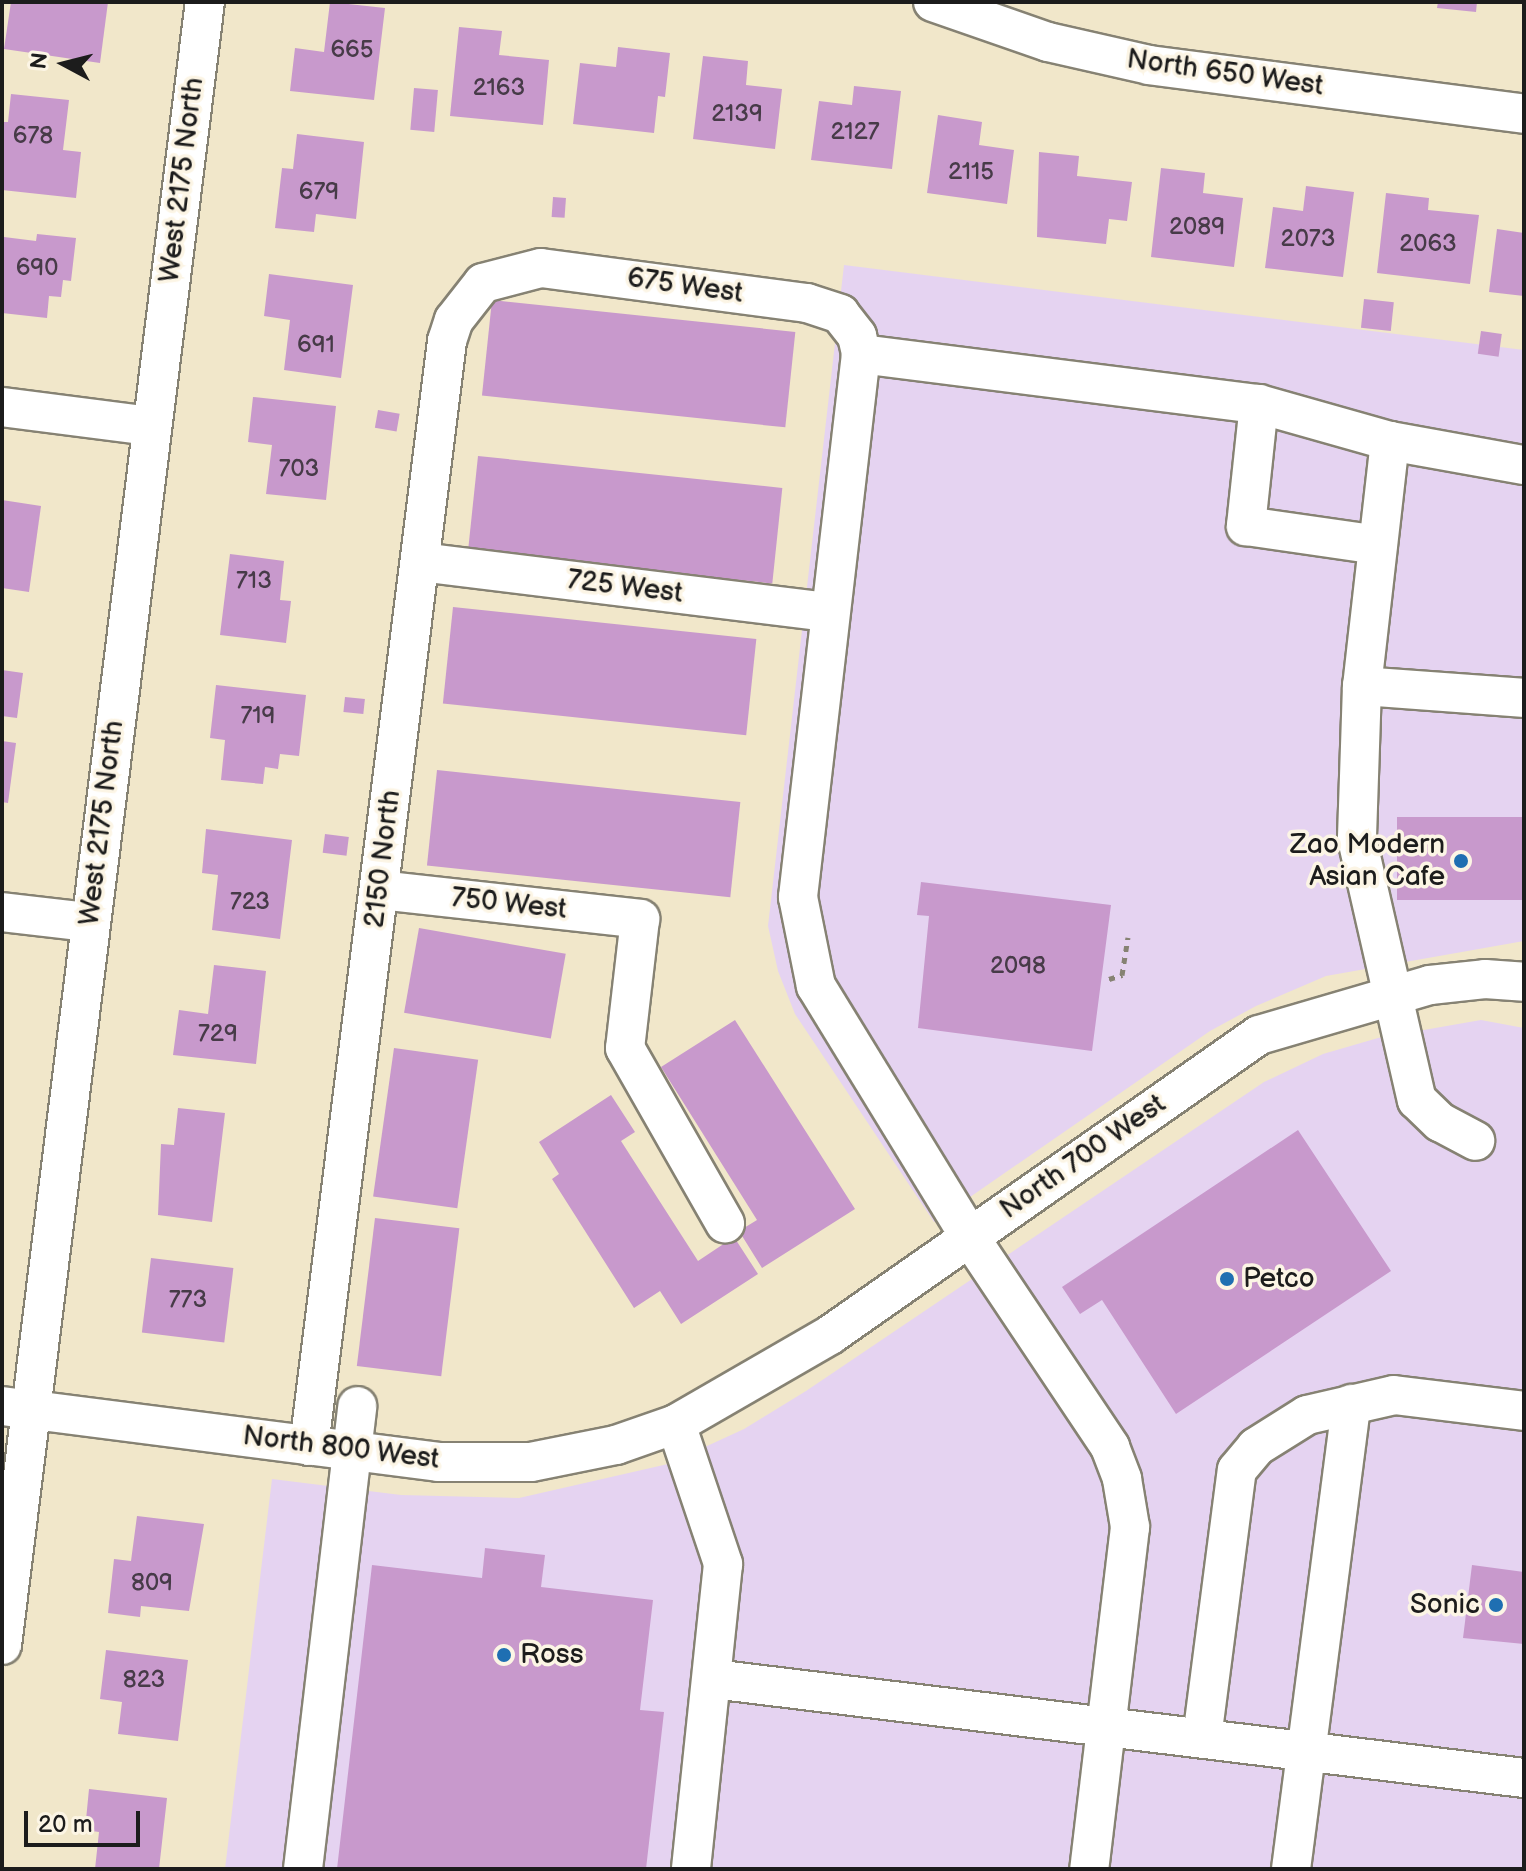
<!DOCTYPE html>
<html>
<head>
<meta charset="utf-8">
<style>
	body { margin:0 }
	#map { position:relative; width:1526px; height:1871px; overflow:hidden; background:#f1e7ca; font-family:"Balsamiq Sans",sans-serif }
	div>[style] { position:absolute }
	[style*='--x'] { left:calc(var(--x)*1px); top:calc(var(--y)*1px); width:calc(var(--w)*1px); rotate:calc(var(--a)*1deg) }
	.built>* { inset:0; background:#e5d3f1 }
	.building>* { inset:0; background:#c899cc; transform-origin:0 0 }
	.path>* { height:5px; margin-top:-2.5px; transform-origin:0; background:repeating-linear-gradient(90deg,#868273 0 6px,transparent 0 12px) }
	.roads { filter:drop-shadow(2px 0 #868273) drop-shadow(-2px 0 #868273) drop-shadow(0 2px #868273) drop-shadow(0 -2px #868273) }
	.minor>* { height:38px; margin:-19px; padding:0 19px; transform-origin:19px; border-radius:19px; background:#fff }
	.dots>* { width:22px; height:22px; translate:-50% -50%; box-sizing:border-box; border:4px solid #fcf5e5; border-radius:50% }
	span { translate:-50% -50%; white-space:nowrap; text-align:center; line-height:1.15; -webkit-text-stroke:7px #fcf5e5; paint-order:stroke }
	.number-label { font-size:24px; color:#473b48 }
	.number-label span { -webkit-text-stroke-width:0 }
	.street-label { font-size:28px; color:#1c1c1c }
	.poi-label { font-size:28px; color:#1c1c1c }
	.right { translate:-100% -50%; text-align:right }
	.left { translate:0 -50%; text-align:left }
	.frame { position:absolute; inset:0; border:4px solid #1c1c1c; pointer-events:none }
	.north { position:absolute; left:24px; top:24px; width:80px; height:80px; -webkit-text-stroke:6px #fcf5e5; paint-order:stroke; rotate:277deg; font-size:22px; font-weight:700; line-height:32px; text-align:center; color:#1c1c1c }
	.north::after { content:''; display:block; margin:auto; width:28px; height:36px; background:#1c1c1c; clip-path:polygon(50% 0,100% 100%,50% 72%,0 100%) }
	.scale { position:absolute; left:24px; top:1811px; width:116px; height:36px; box-sizing:border-box; border:4px solid #1c1c1c; border-top:0; padding-left:10px; font-size:24px; line-height:28px; white-space:nowrap; color:#1c1c1c; -webkit-text-stroke:6px #fcf5e5; paint-order:stroke }
</style>
</head>
<body>
<div id="map">
	<div class="built">
		<i style="clip-path:polygon(844px 265px,1524px 350px,1524px 941px,1326px 976px,1256px 1006px,1210px 1031px,934px 1222px,795px 1014px,778px 971px,768px 926px)"></i>
		<i style="clip-path:polygon(1481px 1020px,1524px 1028px,1524px 1869px,225px 1869px,272px 1479px,401px 1495px,519px 1498px,668px 1464px,744px 1429px,806px 1391px,1264px 1082px,1323px 1054px,1378px 1038px)"></i>
	</div>
	<div class="building">
		<i style="clip-path:polygon(11px 2px,108px 2px,100px 63px,4px 49px)"></i>
		<i style="clip-path:polygon(330px 2px,385px 8px,374px 100px,290px 91px,295px 48px,324px 52px)"></i>
		<i style="clip-path:polygon(1438px 2px,1477px 2px,1476px 12px,1437px 8px)"></i>
		<i style="clip-path:polygon(459px 27px,502px 31px,499px 55px,549px 60px,543px 125px,450px 116px)"></i>
		<i style="clip-path:polygon(618px 47px,670px 53px,665px 97px,658px 96px,654px 133px,573px 124px,580px 63px,616px 67px)"></i>
		<i style="clip-path:polygon(703px 56px,748px 61px,746px 85px,782px 89px,775px 149px,693px 139px)"></i>
		<i style="clip-path:polygon(854px 86px,901px 91px,892px 169px,811px 160px,819px 101px,852px 105px)"></i>
		<i style="left:414px;top:88px;width:24px;height:42px;rotate:5deg"></i>
		<i style="clip-path:polygon(11px 94px,69px 100px,63px 150px,81px 152px,76px 198px,2px 190px,2px 122px,8px 122px)"></i>
		<i style="clip-path:polygon(938px 115px,982px 122px,979px 145px,1014px 150px,1007px 204px,927px 193px)"></i>
		<i style="clip-path:polygon(297px 134px,364px 142px,356px 219px,316px 214px,314px 232px,275px 228px,282px 168px,293px 169px)"></i>
		<i style="clip-path:polygon(1039px 152px,1079px 156px,1077px 176px,1132px 182px,1127px 221px,1109px 219px,1106px 244px,1037px 237px)"></i>
		<i style="clip-path:polygon(1161px 168px,1205px 173px,1203px 193px,1243px 198px,1234px 267px,1151px 257px)"></i>
		<i style="clip-path:polygon(1306px 186px,1354px 192px,1343px 277px,1265px 268px,1273px 207px,1303px 211px)"></i>
		<i style="clip-path:polygon(1386px 193px,1429px 198px,1428px 210px,1479px 215px,1470px 284px,1377px 273px)"></i>
		<i style="left:553px;top:197px;width:13px;height:20px;rotate:4deg"></i>
		<i style="clip-path:polygon(1497px 229px,1524px 233px,1524px 296px,1489px 292px)"></i>
		<i style="clip-path:polygon(37px 234px,76px 238px,71px 281px,63px 280px,61px 297px,49px 296px,47px 318px,2px 313px,4px 237px,36px 241px)"></i>
		<i style="clip-path:polygon(269px 274px,353px 285px,341px 378px,284px 370px,290px 320px,264px 316px)"></i>
		<i style="left:1364px;top:299px;width:30px;height:29px;rotate:6deg"></i>
		<i style="left:492px;top:300px;width:305px;height:96px;rotate:6deg"></i>
		<i style="left:1481px;top:331px;width:21px;height:23px;rotate:8deg"></i>
		<i style="clip-path:polygon(253px 397px,336px 406px,326px 500px,266px 494px,272px 445px,248px 442px)"></i>
		<i style="left:378px;top:410px;width:22px;height:18px;rotate:10deg"></i>
		<i style="left:478px;top:456px;width:306px;height:96px;rotate:6deg"></i>
		<i style="clip-path:polygon(2px 500px,41px 506px,29px 592px,2px 588px)"></i>
		<i style="clip-path:polygon(230px 554px,284px 561px,280px 600px,291px 601px,286px 643px,220px 635px)"></i>
		<i style="left:453px;top:607px;width:305px;height:97px;rotate:6deg"></i>
		<i style="clip-path:polygon(2px 670px,23px 673px,17px 718px,2px 716px)"></i>
		<i style="clip-path:polygon(216px 685px,306px 695px,299px 756px,280px 754px,278px 769px,265px 767px,263px 784px,221px 780px,225px 740px,210px 738px)"></i>
		<i style="left:345px;top:697px;width:20px;height:15px;rotate:6deg"></i>
		<i style="clip-path:polygon(2px 741px,16px 743px,8px 803px,2px 802px)"></i>
		<i style="left:437px;top:770px;width:305px;height:96px;rotate:6deg"></i>
		<i style="left:1524px;top:817px;width:83px;height:127px;rotate:90deg"></i>
		<i style="clip-path:polygon(206px 829px,292px 840px,280px 939px,212px 930px,218px 875px,202px 873px)"></i>
		<i style="left:325px;top:834px;width:24px;height:19px;rotate:7deg"></i>
		<i style="clip-path:polygon(921px 882px,1111px 905px,1092px 1051px,918px 1028px,929px 916px,917px 915px)"></i>
		<i style="left:419px;top:928px;width:149px;height:86px;rotate:10deg"></i>
		<i style="clip-path:polygon(214px 965px,266px 971px,256px 1064px,173px 1055px,179px 1010px,208px 1014px)"></i>
		<i style="clip-path:polygon(735px 1020px,855px 1209px,762px 1268px,739px 1231px,757px 1220px,661px 1067px)"></i>
		<i style="left:394px;top:1048px;width:85px;height:150px;rotate:8deg"></i>
		<i style="clip-path:polygon(611px 1095px,635px 1132px,621px 1141px,698px 1261px,734px 1237px,758px 1274px,681px 1324px,660px 1291px,634px 1308px,552px 1179px,559px 1174px,539px 1142px)"></i>
		<i style="clip-path:polygon(178px 1108px,225px 1113px,212px 1222px,158px 1215px,161px 1144px,174px 1145px)"></i>
		<i style="clip-path:polygon(1298px 1130px,1391px 1271px,1176px 1414px,1102px 1300px,1080px 1314px,1062px 1287px)"></i>
		<i style="left:375px;top:1218px;width:85px;height:149px;rotate:7deg"></i>
		<i style="left:151px;top:1258px;width:83px;height:75px;rotate:7deg"></i>
		<i style="clip-path:polygon(137px 1516px,204px 1524px,189px 1611px,141px 1606px,140px 1617px,108px 1613px,114px 1559px,131px 1561px)"></i>
		<i style="clip-path:polygon(485px 1548px,545px 1555px,541px 1587px,653px 1600px,640px 1710px,664px 1712px,646px 1869px,337px 1869px,372px 1565px,482px 1578px)"></i>
		<i style="clip-path:polygon(1472px 1565px,1524px 1572px,1524px 1644px,1463px 1638px)"></i>
		<i style="clip-path:polygon(106px 1650px,188px 1660px,178px 1741px,118px 1734px,122px 1702px,100px 1699px)"></i>
		<i style="clip-path:polygon(89px 1789px,167px 1798px,159px 1869px,95px 1869px,99px 1832px,85px 1830px)"></i>
	</div>
	<div class="path">
		<i style="--x:1109;--y:979;--w:14;--a:-17"></i>
		<i style="--x:1122;--y:975;--w:38;--a:-81"></i>
	</div>
	<div class="roads">
		<div class="minor">
			<i style="--x:933;--y:2;--w:122;--a:19.2"></i>
			<i style="--x:1048;--y:42;--w:104;--a:12.8"></i>
			<i style="--x:1149;--y:65;--w:378;--a:7.4"></i>
			<i style="--x:861;--y:354;--w:401;--a:7.2"></i>
			<i style="--x:1259;--y:404;--w:136;--a:15.8"></i>
			<i style="--x:1390;--y:441;--w:136;--a:10.2"></i>
			<i style="--x:1259;--y:404;--w:123;--a:96.1"></i>
			<i style="--x:1246;--y:526;--w:133;--a:8.2"></i>
			<i style="--x:2;--y:407;--w:149;--a:7.3"></i>
			<i style="--x:1390;--y:441;--w:247;--a:96.5"></i>
			<i style="--x:1362;--y:686;--w:153;--a:91.9"></i>
			<i style="--x:1357;--y:839;--w:268;--a:77.1"></i>
			<i style="--x:1417;--y:1100;--w:32;--a:44"></i>
			<i style="--x:1440;--y:1122;--w:40;--a:28"></i>
			<i style="--x:420;--y:562;--w:413;--a:7"></i>
			<i style="--x:1362;--y:686;--w:162;--a:4.2"></i>
			<i style="--x:379;--y:890;--w:263;--a:6.3"></i>
			<i style="--x:640;--y:919;--w:130;--a:96.6"></i>
			<i style="--x:625;--y:1048;--w:202;--a:60.3"></i>
			<i style="--x:2;--y:912;--w:88;--a:6.6"></i>
			<i style="--x:2;--y:1406;--w:440;--a:7.3"></i>
			<i style="--x:438;--y:1462;--w:93;--a:0"></i>
			<i style="--x:531;--y:1462;--w:87;--a:-11.3"></i>
			<i style="--x:616;--y:1445;--w:64;--a:-19.3"></i>
			<i style="--x:676;--y:1424;--w:178;--a:-30"></i>
			<i style="--x:830;--y:1335;--w:523;--a:-34.97"></i>
			<i style="--x:1259;--y:1035;--w:178;--a:-16.3"></i>
			<i style="--x:1430;--y:985;--w:55;--a:-6.2"></i>
			<i style="--x:1485;--y:979;--w:39;--a:4"></i>
			<i style="--x:676;--y:1424;--w:148;--a:71.4"></i>
			<i style="--x:723;--y:1564;--w:307;--a:96"></i>
			<i style="--x:309;--y:1446;--w:1114;--a:-82.88"></i>
			<i style="--x:447;--y:341;--w:22;--a:-72"></i>
			<i style="--x:454;--y:320;--w:47;--a:-51.9"></i>
			<i style="--x:483;--y:283;--w:60;--a:-14.5"></i>
			<i style="--x:541;--y:268;--w:268;--a:7.5"></i>
			<i style="--x:807;--y:303;--w:35;--a:18"></i>
			<i style="--x:840;--y:314;--w:28;--a:52"></i>
			<i style="--x:857;--y:336;--w:18;--a:77"></i>
			<i style="--x:861;--y:354;--w:547;--a:96.62"></i>
			<i style="--x:798;--y:897;--w:91;--a:78.6"></i>
			<i style="--x:816;--y:986;--w:293;--a:58.5"></i>
			<i style="--x:969;--y:1236;--w:254;--a:56.2"></i>
			<i style="--x:1110;--y:1447;--w:34;--a:69"></i>
			<i style="--x:1122;--y:1479;--w:49;--a:80.5"></i>
			<i style="--x:1130;--y:1527;--w:344;--a:96.8"></i>
			<i style="--x:2;--y:1645;--w:1655;--a:-82.96"></i>
			<i style="--x:713;--y:1679;--w:817;--a:6.96"></i>
			<i style="--x:1202;--y:1738;--w:270;--a:-82.6"></i>
			<i style="--x:1237;--y:1470;--w:30;--a:-50"></i>
			<i style="--x:1256;--y:1447;--w:60;--a:-32.1"></i>
			<i style="--x:1307;--y:1415;--w:89;--a:-12.9"></i>
			<i style="--x:1394;--y:1395;--w:131;--a:7"></i>
			<i style="--x:303;--y:1869;--w:466;--a:-83.3"></i>
			<i style="--x:1291;--y:1869;--w:469;--a:-82.6"></i>
		</div>
	</div>
	<div class="dots">
		<i style="left:1461px;top:861px;background:#1f6fb2"></i>
		<i style="left:1227px;top:1279px;background:#1f6fb2"></i>
		<i style="left:1496px;top:1605px;background:#1f6fb2"></i>
		<i style="left:504px;top:1655px;background:#1f6fb2"></i>
	</div>
	<div class="number-label">
		<span style="left:352px;top:50px">665</span>
		<span style="left:499px;top:88px">2163</span>
		<span style="left:737px;top:114px">2139</span>
		<span style="left:855px;top:132px">2127</span>
		<span style="left:33px;top:136px">678</span>
		<span style="left:971px;top:172px">2115</span>
		<span style="left:319px;top:192px">679</span>
		<span style="left:1197px;top:227px">2089</span>
		<span style="left:1308px;top:239px">2073</span>
		<span style="left:1428px;top:244px">2063</span>
		<span style="left:37px;top:268px">690</span>
		<span style="left:316px;top:345px">691</span>
		<span style="left:299px;top:469px">703</span>
		<span style="left:254px;top:581px">713</span>
		<span style="left:258px;top:716px">719</span>
		<span style="left:250px;top:902px">723</span>
		<span style="left:1018px;top:966px">2098</span>
		<span style="left:218px;top:1034px">729</span>
		<span style="left:188px;top:1300px">773</span>
		<span style="left:152px;top:1583px">809</span>
		<span style="left:144px;top:1680px">823</span>
	</div>
	<div class="street-label">
		<span style="left:1225px;top:73px;rotate:8deg">North 650 West</span>
		<span style="left:182px;top:180px;rotate:-83deg">West 2175 North</span>
		<span style="left:685px;top:286px;rotate:8deg">675 West</span>
		<span style="left:625px;top:587px;rotate:7deg">725 West</span>
		<span style="left:102px;top:823px;rotate:-83deg">West 2175 North</span>
		<span style="left:383px;top:859px;rotate:-83deg">2150 North</span>
		<span style="left:509px;top:904px;rotate:6deg">750 West</span>
		<span style="left:1083px;top:1157px;rotate:-35deg">North 700 West</span>
		<span style="left:341px;top:1448px;rotate:7deg">North 800 West</span>
	</div>
	<div class="poi-label">
		<span class="right" style="left:1445px;top:861px">Zao Modern<br>Asian Cafe</span>
		<span class="left" style="left:1243px;top:1279px">Petco</span>
		<span class="right" style="left:1480px;top:1605px">Sonic</span>
		<span class="left" style="left:520px;top:1655px">Ross</span>
	</div>
	<div class="frame"></div>
	<div class="north">N</div>
	<div class="scale">20 m</div>
</div>
</body>
</html>
